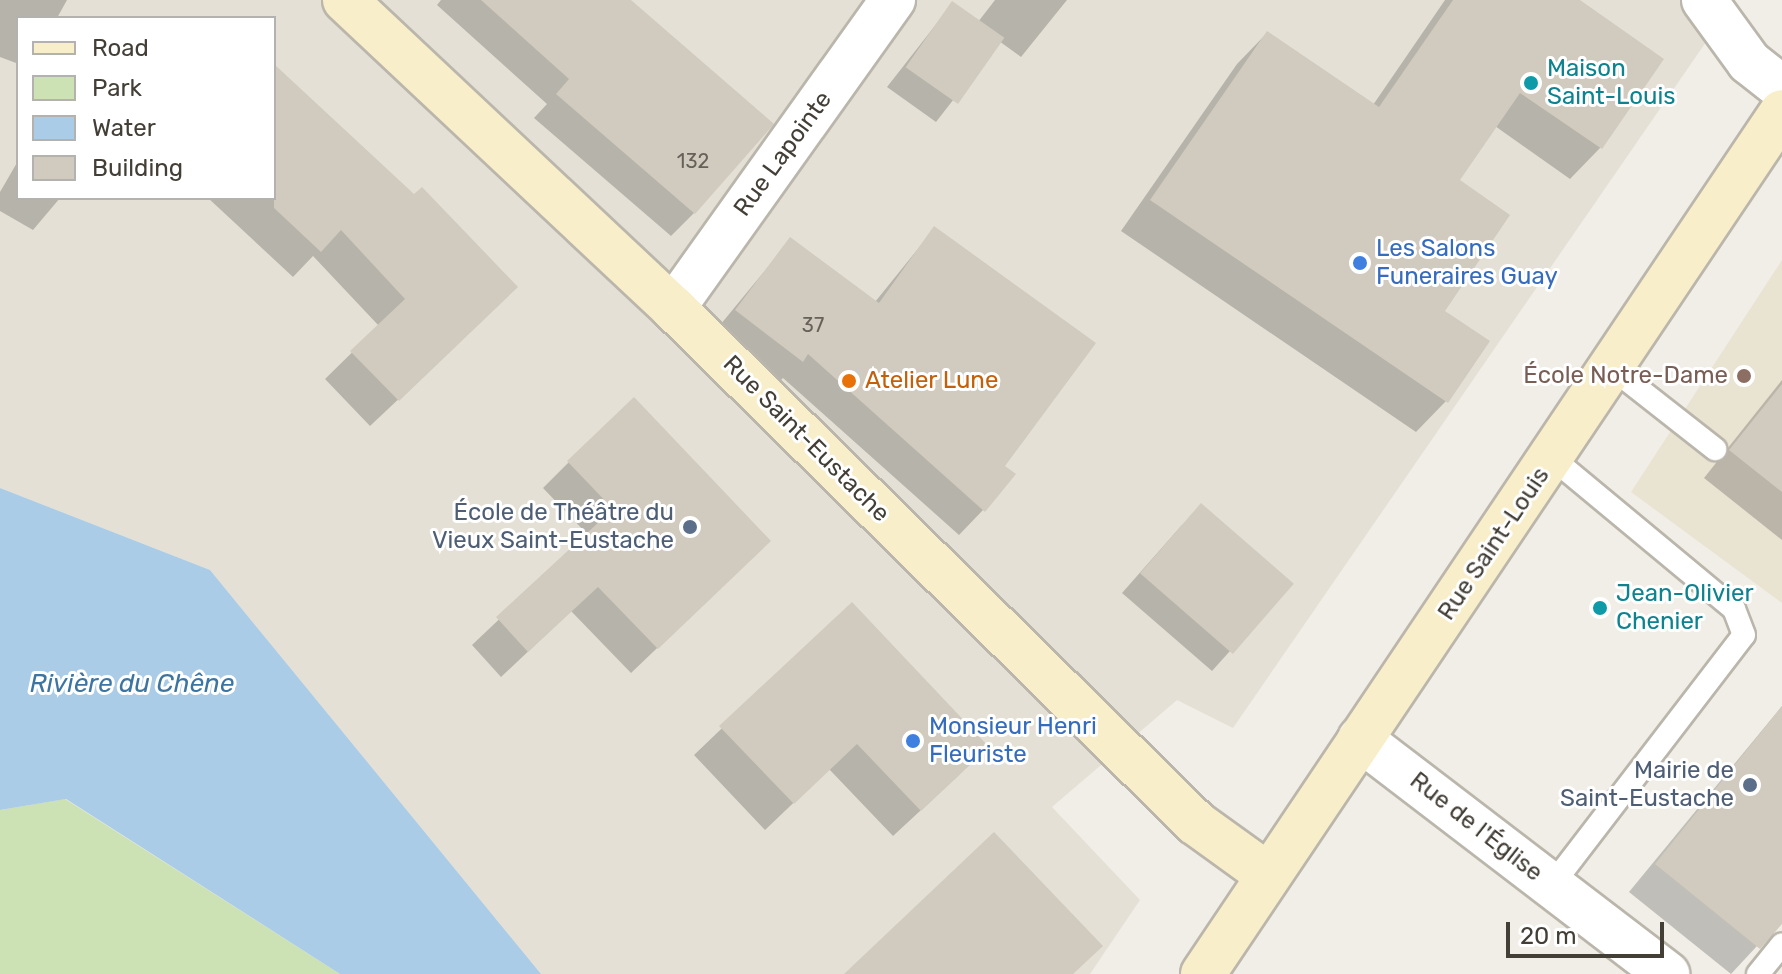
<!DOCTYPE html>
<html>
<head>
<meta charset="utf-8">
<style>
	body { margin:0 }
	#map { position:relative; width:1782px; height:974px; overflow:hidden; background:#f1eee7; font-family:Rubik,sans-serif }
	div>[style] { position:absolute }
	[style*='--x'] { left:calc(var(--x)*1px); top:calc(var(--y)*1px); width:calc(var(--w)*1px); rotate:calc(var(--a)*1deg) }
	.residential>* { inset:0; background:#e4e0d6 }
	.education>* { inset:0; background:#e9e3d2 }
	.green>* { inset:0; background:#cce1b4 }
	.water>* { inset:0; background:#aacce7 }
	.shadow>* { inset:0; background:#0003 }
	.building>* { inset:0; background:#d1cabe; transform-origin:0 0 }
	.roads { filter:drop-shadow(2px 0 #bbb6ab) drop-shadow(-2px 0 #bbb6ab) drop-shadow(0 2px #bbb6ab) drop-shadow(0 -2px #bbb6ab) }
	.lane>* { height:22px; margin:-11px; padding:0 11px; transform-origin:11px; border-radius:11px; background:#fff }
	.street>* { height:44px; margin:-22px; padding:0 22px; transform-origin:22px; border-radius:22px; background:#fff }
	.secondary>* { height:44px; margin:-22px; padding:0 22px; transform-origin:22px; border-radius:22px; background:#f8eeca }
	.dots>* { width:22px; height:22px; translate:-50% -50%; box-sizing:border-box; border:4px solid #fff; border-radius:50% }
	span { translate:-50% -50%; white-space:nowrap; text-align:center; line-height:1.15; -webkit-text-stroke:6px #fff; paint-order:stroke }
	.number-label { font-size:20px; color:#666259 }
	.number-label span { -webkit-text-stroke-width:0 }
	.culture-label { font-size:24px; color:#0d838f }
	.left { translate:0 -50%; text-align:left }
	.street-label { font-size:24px; color:#433f37 }
	.shop-label { font-size:24px; color:#366cbe }
	.education-label { font-size:24px; color:#785e54 }
	.right { translate:-100% -50%; text-align:right }
	.food-label { font-size:24px; color:#c56008 }
	.service-label { font-size:24px; color:#4e5e75 }
	.water-label { font-size:26px; color:#3d75a2; font-style:italic }
	.legend { position:absolute; left:16px; top:16px; width:260px; height:184px; box-sizing:border-box; background:#fff; border:2px solid #b4b2af; margin:0; padding:10px 14px; list-style:none; font-size:24px; color:#433f37 }
	.legend li { display:flex; align-items:center; gap:16px; height:40px }
	.legend b { width:40px; border:2px solid #b4b2af }
	.scale { position:absolute; left:1506px; top:922px; width:158px; height:36px; box-sizing:border-box; border:4px solid #433f37; border-top:0; padding-left:10px; font-size:24px; line-height:28px; white-space:nowrap; color:#433f37; -webkit-text-stroke:6px #fff; paint-order:stroke }
</style>
</head>
<body>
<div id="map">
	<div class="residential">
		<i style="clip-path:polygon(evenodd,0 0,1735px 0,1233px 728px,1177px 700px,1052px 807px,1140px 900px,1090px 974px,541px 974px,210px 570px,0 488px,0 0,18px 18px,274px 18px,274px 198px,18px 198px,18px 18px)"></i>
	</div>
	<div class="education">
		<i style="clip-path:polygon(1782px 260px,1782px 603px,1631px 492px)"></i>
	</div>
	<div class="green">
		<i style="clip-path:polygon(65px 799px,340px 974px,0 974px,0 810px)"></i>
	</div>
	<div class="water">
		<i style="clip-path:polygon(0 488px,210px 570px,541px 974px,340px 974px,66px 799px,0 810px)"></i>
	</div>
	<div class="shadow">
		<i style="clip-path:polygon(0 0,67px 0,57px 18px,18px 18px,16px 63px,0 57px)"></i>
		<i style="clip-path:polygon(441px 0,629px 0,694px 213px,671px 236px,534px 118px,547px 104px,437px 5px)"></i>
		<i style="clip-path:polygon(995px 0,1067px 0,1021px 57px,999px 41px,936px 122px,887px 87px,952px 4px,978px 22px)"></i>
		<i style="clip-path:polygon(1445px 0,1576px 0,1662px 59px,1600px 148px,1570px 179px,1495px 126px,1457px 181px,1442px 311px,1446px 401px,1416px 432px,1121px 231px,1237px 64px,1267px 33px,1373px 105px)"></i>
		<i style="clip-path:polygon(274px 67px,414px 197px,489px 314px,370px 426px,325px 379px,379px 326px,313px 256px,293px 277px,208px 198px,274px 198px)"></i>
		<i style="clip-path:polygon(18px 161px,18px 198px,60px 198px,33px 230px,0 211px,0 192px)"></i>
		<i style="clip-path:polygon(934px 229px,1002px 467px,983px 510px,959px 535px,783px 378px,776px 385px,711px 336px,791px 239px,875px 302px)"></i>
		<i style="clip-path:polygon(1782px 380px,1782px 540px,1704px 478px)"></i>
		<i style="clip-path:polygon(569px 462px,742px 567px,631px 673px,571px 611px,501px 677px,472px 645px,588px 535px,543px 488px)"></i>
		<i style="clip-path:polygon(1182px 525px,1291px 583px,1212px 671px,1122px 593px)"></i>
		<i style="clip-path:polygon(852px 604px,960px 774px,893px 836px,829px 769px,765px 830px,694px 755px)"></i>
		<i style="clip-path:polygon(1782px 706px,1782px 919px,1731px 974px,1629px 892px)"></i>
	</div>
	<div class="building">
		<i style="clip-path:polygon(481px 0,631px 0,774px 124px,695px 214px,556px 94px,569px 79px)"></i>
		<i style="clip-path:polygon(1453px 0,1580px 0,1664px 59px,1602px 149px,1520px 93px,1460px 180px,1510px 215px,1445px 311px,1490px 341px,1448px 403px,1150px 200px,1267px 31px,1379px 107px)"></i>
		<i style="left:952px;top:1px;width:64px;height:81px;rotate:35deg"></i>
		<i style="clip-path:polygon(274px 64px,414px 194px,422px 187px,518px 287px,399px 401px,350px 351px,405px 299px,341px 230px,321px 252px,274px 208px)"></i>
		<i style="clip-path:polygon(934px 226px,1096px 343px,1005px 466px,1016px 474px,985px 512px,808px 354px,803px 362px,735px 310px,790px 237px,879px 303px)"></i>
		<i style="clip-path:polygon(1782px 384px,1782px 492px,1729px 450px)"></i>
		<i style="clip-path:polygon(634px 397px,771px 541px,658px 649px,598px 587px,528px 652px,496px 617px,613px 509px,567px 461px)"></i>
		<i style="left:1201px;top:503px;width:123px;height:93px;rotate:41deg"></i>
		<i style="clip-path:polygon(852px 602px,989px 747px,921px 811px,857px 744px,794px 804px,719px 726px)"></i>
		<i style="clip-path:polygon(1782px 706px,1782px 924px,1760px 949px,1655px 864px)"></i>
		<i style="clip-path:polygon(994px 832px,1103px 946px,1073px 974px,844px 974px)"></i>
	</div>
	<div class="roads">
		<div class="lane">
			<i style="--x:1613;--y:369;--w:130;--a:38.1"></i>
			<i style="--x:1552;--y:885;--w:315;--a:-52.5"></i>
			<i style="--x:1744;--y:635;--w:28;--a:-111"></i>
			<i style="--x:1734;--y:609;--w:236;--a:-140.3"></i>
			<i style="--x:1758;--y:974;--w:38;--a:-51"></i>
		</div>
		<div class="street">
			<i style="--x:1704;--y:0;--w:77;--a:54"></i>
			<i style="--x:1749;--y:62;--w:42;--a:38.2"></i>
			<i style="--x:673;--y:308;--w:379;--a:-54.5"></i>
			<i style="--x:1360;--y:739;--w:387;--a:37.4"></i>
		</div>
		<div class="secondary">
			<i style="--x:345;--y:0;--w:450;--a:43.2"></i>
			<i style="--x:673;--y:308;--w:734;--a:44.56"></i>
			<i style="--x:1196;--y:823;--w:89;--a:35.8"></i>
			<i style="--x:1203;--y:974;--w:1038;--a:-56.11"></i>
		</div>
	</div>
	<div class="dots">
		<i style="left:1531px;top:83px;background:#0f9aa8"></i>
		<i style="left:1360px;top:263px;background:#3f7fe0"></i>
		<i style="left:1744px;top:376px;background:#8d6e63"></i>
		<i style="left:849px;top:381px;background:#e8710a"></i>
		<i style="left:690px;top:527px;background:#5c6f8a"></i>
		<i style="left:1600px;top:608px;background:#0f9aa8"></i>
		<i style="left:913px;top:741px;background:#3f7fe0"></i>
		<i style="left:1750px;top:785px;background:#5c6f8a"></i>
	</div>
	<div class="number-label">
		<span style="left:693px;top:161px">132</span>
		<span style="left:813px;top:325px">37</span>
	</div>
	<div class="culture-label">
		<span class="left" style="left:1547px;top:83px">Maison<br>Saint-Louis</span>
		<span class="left" style="left:1616px;top:608px">Jean-Olivier<br>Chenier</span>
	</div>
	<div class="street-label">
		<span style="left:783px;top:154px;rotate:-54deg">Rue Lapointe</span>
		<span style="left:806px;top:439px;rotate:45deg">Rue Saint-Eustache</span>
		<span style="left:1494px;top:544px;rotate:-56deg">Rue Saint-Louis</span>
		<span style="left:1476px;top:827px;rotate:38deg">Rue de l'Église</span>
	</div>
	<div class="shop-label">
		<span class="left" style="left:1376px;top:263px">Les Salons<br>Funeraires Guay</span>
		<span class="left" style="left:929px;top:741px">Monsieur Henri<br>Fleuriste</span>
	</div>
	<div class="education-label">
		<span class="right" style="left:1728px;top:376px">École Notre-Dame</span>
	</div>
	<div class="food-label">
		<span class="left" style="left:865px;top:381px">Atelier Lune</span>
	</div>
	<div class="service-label">
		<span class="right" style="left:674px;top:527px">École de Théâtre du<br>Vieux Saint-Eustache</span>
		<span class="right" style="left:1734px;top:785px">Mairie de<br>Saint-Eustache</span>
	</div>
	<div class="water-label">
		<span style="left:132px;top:684px">Rivière du Chêne</span>
	</div>
	<ul class="legend">
	<li><b style="height:10px;background:#f8eeca"></b>Road</li>
	<li><b style="height:22px;background:#cce1b4"></b>Park</li>
	<li><b style="height:22px;background:#aacce7"></b>Water</li>
	<li><b style="height:22px;background:#d1cabe"></b>Building</li>
	</ul>
	<div class="scale">20 m</div>
</div>
</body>
</html>
